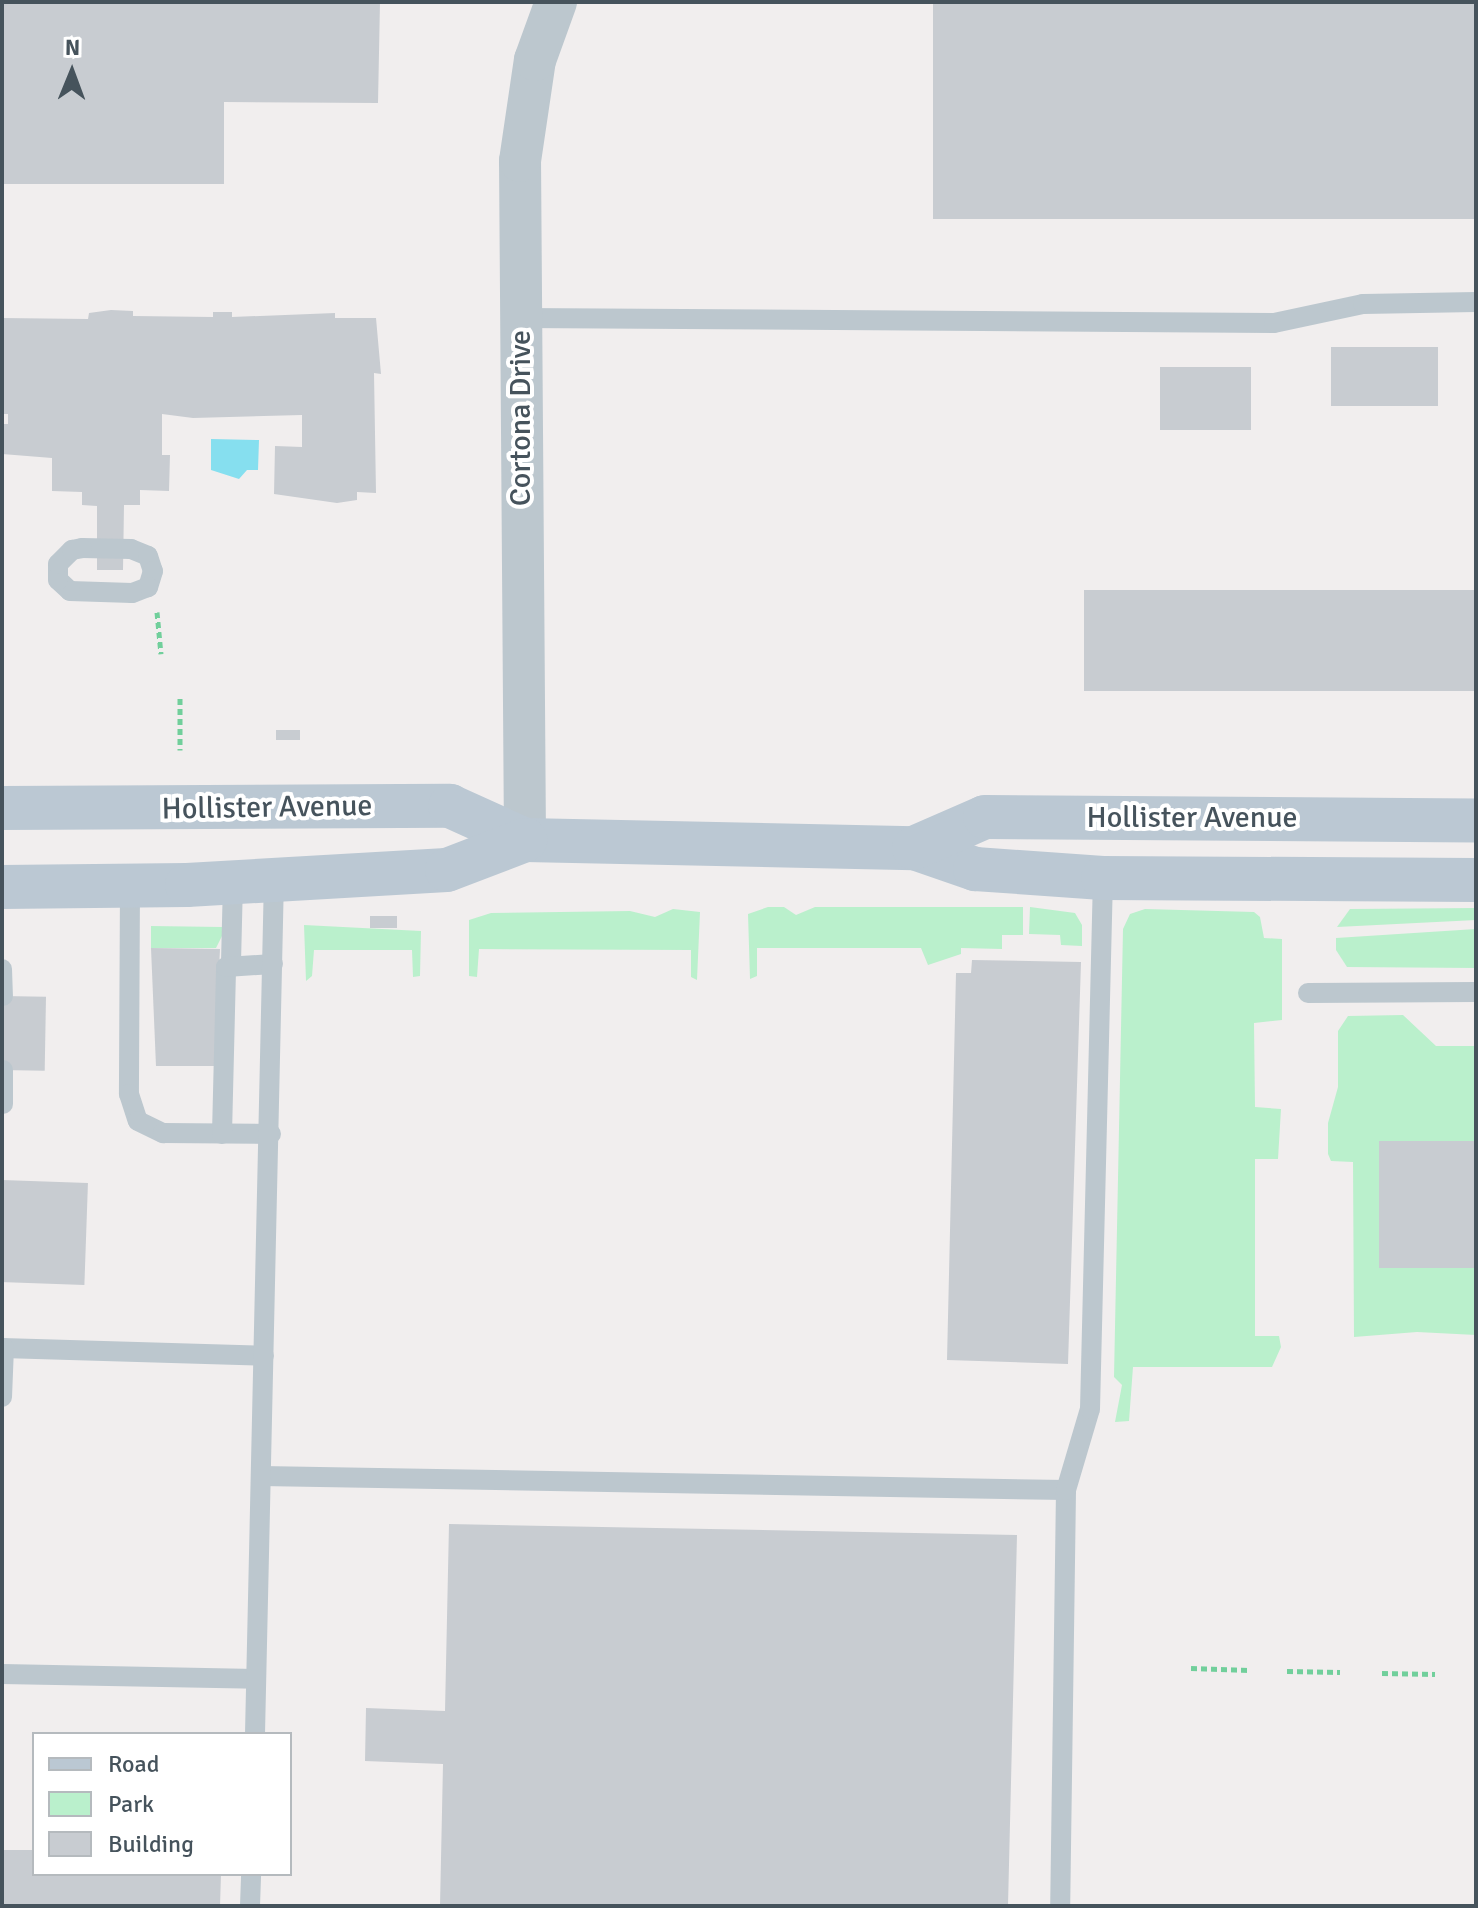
<!DOCTYPE html>
<html>
<head>
<meta charset="utf-8">
<style>
	body { margin:0 }
	#map { position:relative; width:1478px; height:1908px; overflow:hidden; background:#f1eeee; font-family:Signika,sans-serif }
	div>[style] { position:absolute }
	[style*='--x'] { left:calc(var(--x)*1px); top:calc(var(--y)*1px); width:calc(var(--w)*1px); rotate:calc(var(--a)*1deg) }
	.green>* { inset:0; background:#baf0cc }
	.water>* { inset:0; background:#86dfef }
	.building>* { inset:0; background:#c8ccd1; transform-origin:0 0 }
	.path>* { height:5px; margin-top:-2.5px; transform-origin:0; background:repeating-linear-gradient(90deg,#71cf9b 0 6px,transparent 0 10px) }
	.service>* { height:20px; margin:-10px; padding:0 10px; transform-origin:10px; border-radius:10px; background:#bcc7ce }
	.minor>* { height:42px; margin:-21px; padding:0 21px; transform-origin:21px; border-radius:21px; background:#bcc7ce }
	.secondary>* { height:44px; margin:-22px; padding:0 22px; transform-origin:22px; border-radius:22px; background:#bbc8d3 }
	span { translate:-50% -50%; white-space:nowrap; text-align:center; line-height:1.15; -webkit-text-stroke:8px #fff; paint-order:stroke }
	.street-label { font-size:30px; color:#46535c }
	.frame { position:absolute; inset:0; border:4px solid #46535c; pointer-events:none }
	.legend { position:absolute; left:32px; top:1732px; width:260px; height:144px; box-sizing:border-box; background:#fff; border:2px solid #b5babe; margin:0; padding:10px 14px; list-style:none; font-size:24px; color:#46535c }
	.legend li { display:flex; align-items:center; gap:16px; height:40px }
	.legend b { width:40px; border:2px solid #b5babe }
	.north { position:absolute; left:32px; top:32px; width:80px; height:80px; -webkit-text-stroke:6px #fff; paint-order:stroke; rotate:1deg; font-size:22px; font-weight:700; line-height:32px; text-align:center; color:#46535c }
	.north::after { content:''; display:block; margin:auto; width:28px; height:36px; background:#46535c; clip-path:polygon(50% 0,100% 100%,50% 72%,0 100%) }
</style>
</head>
<body>
<div id="map">
	<div class="green">
		<i style="clip-path:polygon(768px 907px,784px 907px,796px 915px,815px 907px,1023px 907px,1023px 935px,1002px 935px,1002px 949px,961px 948px,961px 954px,928px 965px,921px 948px,757px 948px,757px 976px,750px 979px,748px 914px)"></i>
		<i style="clip-path:polygon(1030px 907px,1075px 913px,1082px 925px,1082px 946px,1061px 945px,1060px 935px,1029px 934px)"></i>
		<i style="clip-path:polygon(1476px 908px,1476px 920px,1337px 927px,1350px 909px)"></i>
		<i style="clip-path:polygon(673px 909px,700px 912px,697px 980px,691px 977px,691px 950px,479px 949px,477px 977px,469px 976px,469px 920px,491px 913px,630px 911px,655px 917px)"></i>
		<i style="clip-path:polygon(1145px 909px,1254px 912px,1260px 917px,1264px 938px,1282px 939px,1282px 1020px,1254px 1023px,1255px 1107px,1281px 1109px,1278px 1159px,1255px 1159px,1255px 1336px,1279px 1336px,1281px 1347px,1272px 1367px,1133px 1367px,1129px 1421px,1115px 1422px,1122px 1385px,1114px 1377px,1123px 929px,1130px 914px)"></i>
		<i style="clip-path:polygon(304px 925px,421px 931px,420px 976px,413px 977px,412px 950px,314px 950px,312px 976px,306px 981px)"></i>
		<i style="clip-path:polygon(151px 926px,222px 927px,224px 932px,216px 948px,151px 948px)"></i>
		<i style="clip-path:polygon(1476px 929px,1476px 968px,1347px 967px,1336px 950px,1336px 938px)"></i>
		<i style="clip-path:polygon(1403px 1015px,1436px 1046px,1476px 1046px,1476px 1141px,1379px 1141px,1379px 1268px,1476px 1268px,1476px 1335px,1417px 1332px,1354px 1337px,1353px 1162px,1331px 1161px,1328px 1154px,1328px 1123px,1338px 1087px,1338px 1031px,1348px 1016px)"></i>
	</div>
	<div class="water">
		<i style="clip-path:polygon(211px 439px,259px 440px,258px 470px,247px 470px,239px 479px,211px 470px)"></i>
	</div>
	<div class="building">
		<i style="clip-path:polygon(2px 2px,380px 2px,378px 103px,224px 102px,224px 184px,2px 184px)"></i>
		<i style="left:933px;top:2px;width:543px;height:217px"></i>
		<i style="clip-path:polygon(111px 310px,133px 311px,133px 316px,213px 317px,213px 312px,232px 312px,232px 317px,335px 313px,335px 318px,376px 318px,381px 374px,374px 373px,376px 493px,357px 492px,357px 500px,337px 503px,274px 494px,275px 446px,302px 447px,302px 415px,193px 418px,162px 414px,162px 455px,170px 455px,169px 491px,140px 490px,140px 505px,124px 505px,123px 570px,97px 570px,97px 506px,82px 505px,82px 492px,52px 491px,52px 458px,2px 454px,2px 424px,8px 424px,8px 414px,2px 414px,2px 318px,88px 319px,89px 313px)"></i>
		<i style="left:1331px;top:347px;width:107px;height:59px"></i>
		<i style="left:1160px;top:367px;width:91px;height:63px"></i>
		<i style="left:1476px;top:590px;width:101px;height:392px;rotate:90deg"></i>
		<i style="left:276px;top:730px;width:24px;height:10px"></i>
		<i style="left:370px;top:916px;width:27px;height:12px"></i>
		<i style="clip-path:polygon(151px 948px,220px 949px,214px 1066px,156px 1066px)"></i>
		<i style="clip-path:polygon(972px 960px,1081px 962px,1068px 1364px,947px 1360px,956px 973px,971px 973px)"></i>
		<i style="left:2px;top:996px;width:44px;height:74px;rotate:1deg"></i>
		<i style="left:1379px;top:1141px;width:97px;height:127px"></i>
		<i style="left:2px;top:1180px;width:86px;height:102px;rotate:2deg"></i>
		<i style="clip-path:polygon(449px 1524px,1017px 1535px,1008px 1906px,440px 1906px,443px 1764px,365px 1761px,366px 1708px,445px 1711px)"></i>
		<i style="clip-path:polygon(2px 1850px,34px 1850px,34px 1874px,221px 1874px,220px 1906px,2px 1906px)"></i>
	</div>
	<div class="path">
		<i style="--x:157;--y:612;--w:42;--a:84.6"></i>
		<i style="--x:180;--y:698;--w:52;--a:90"></i>
		<i style="--x:1191;--y:1668;--w:58;--a:2"></i>
		<i style="--x:1287;--y:1671;--w:53;--a:1.1"></i>
		<i style="--x:1382;--y:1673;--w:53;--a:1.1"></i>
	</div>
	<div class="service">
		<i style="--x:521;--y:318;--w:753;--a:0.38"></i>
		<i style="--x:1274;--y:323;--w:91;--a:-12.1"></i>
		<i style="--x:1363;--y:304;--w:113;--a:-1"></i>
		<i style="--x:82;--y:548;--w:49;--a:1.2"></i>
		<i style="--x:131;--y:549;--w:18;--a:22"></i>
		<i style="--x:148;--y:556;--w:16;--a:72"></i>
		<i style="--x:153;--y:571;--w:17;--a:107"></i>
		<i style="--x:148;--y:587;--w:17;--a:159"></i>
		<i style="--x:132;--y:593;--w:62;--a:-178.2"></i>
		<i style="--x:70;--y:591;--w:16;--a:-137"></i>
		<i style="--x:58;--y:580;--w:16;--a:-90"></i>
		<i style="--x:58;--y:564;--w:20;--a:-45"></i>
		<i style="--x:72;--y:550;--w:10;--a:-11"></i>
		<i style="--x:130;--y:886;--w:208;--a:90.3"></i>
		<i style="--x:129;--y:1094;--w:28;--a:72"></i>
		<i style="--x:138;--y:1121;--w:28;--a:26"></i>
		<i style="--x:163;--y:1133;--w:108;--a:0.5"></i>
		<i style="--x:231;--y:963;--w:82;--a:-88.6"></i>
		<i style="--x:2;--y:969;--w:27;--a:88"></i>
		<i style="--x:1308;--y:993;--w:168;--a:-0.3"></i>
		<i style="--x:3;--y:1070;--w:34;--a:90"></i>
		<i style="--x:222;--y:1134;--w:167;--a:-88.6"></i>
		<i style="--x:226;--y:967;--w:47;--a:-3.7"></i>
		<i style="--x:2;--y:1348;--w:262;--a:1.7"></i>
		<i style="--x:2;--y:1397;--w:49;--a:-87.7"></i>
		<i style="--x:261;--y:1476;--w:805;--a:1"></i>
		<i style="--x:1066;--y:1490;--w:416;--a:90.8"></i>
		<i style="--x:1066;--y:1490;--w:84;--a:-73.5"></i>
		<i style="--x:1090;--y:1409;--w:531;--a:-88.6"></i>
		<i style="--x:2;--y:1674;--w:254;--a:1.1"></i>
		<i style="--x:255;--y:1734;--w:856;--a:-88.73"></i>
		<i style="--x:250;--y:1906;--w:32;--a:-88"></i>
	</div>
	<div class="minor">
		<i style="--x:525;--y:840;--w:679;--a:-90.42"></i>
		<i style="--x:520;--y:161;--w:102;--a:-81.6"></i>
		<i style="--x:535;--y:60;--w:62;--a:-70.1"></i>
	</div>
	<div class="secondary">
		<i style="--x:2;--y:808;--w:448;--a:-0.3"></i>
		<i style="--x:450;--y:806;--w:82;--a:24.4"></i>
		<i style="--x:525;--y:840;--w:389;--a:1.2"></i>
		<i style="--x:914;--y:848;--w:65;--a:19"></i>
		<i style="--x:975;--y:869;--w:128;--a:4"></i>
		<i style="--x:1103;--y:878;--w:373;--a:0.3"></i>
		<i style="--x:914;--y:848;--w:77;--a:-23.6"></i>
		<i style="--x:985;--y:817;--w:491;--a:0.4"></i>
		<i style="--x:2;--y:887;--w:185;--a:-0.6"></i>
		<i style="--x:187;--y:885;--w:260;--a:-3.3"></i>
		<i style="--x:447;--y:870;--w:84;--a:-21"></i>
	</div>
	<div class="street-label">
		<span style="left:521px;top:418px;rotate:-90deg">Cortona Drive</span>
		<span style="left:267px;top:808px;rotate:-1deg">Hollister Avenue</span>
		<span style="left:1192px;top:818px">Hollister Avenue</span>
	</div>
	<div class="frame"></div>
	<ul class="legend">
	<li><b style="height:10px;background:#bbc8d3"></b>Road</li>
	<li><b style="height:22px;background:#baf0cc"></b>Park</li>
	<li><b style="height:22px;background:#c8ccd1"></b>Building</li>
	</ul>
	<div class="north">N</div>
</div>
</body>
</html>
